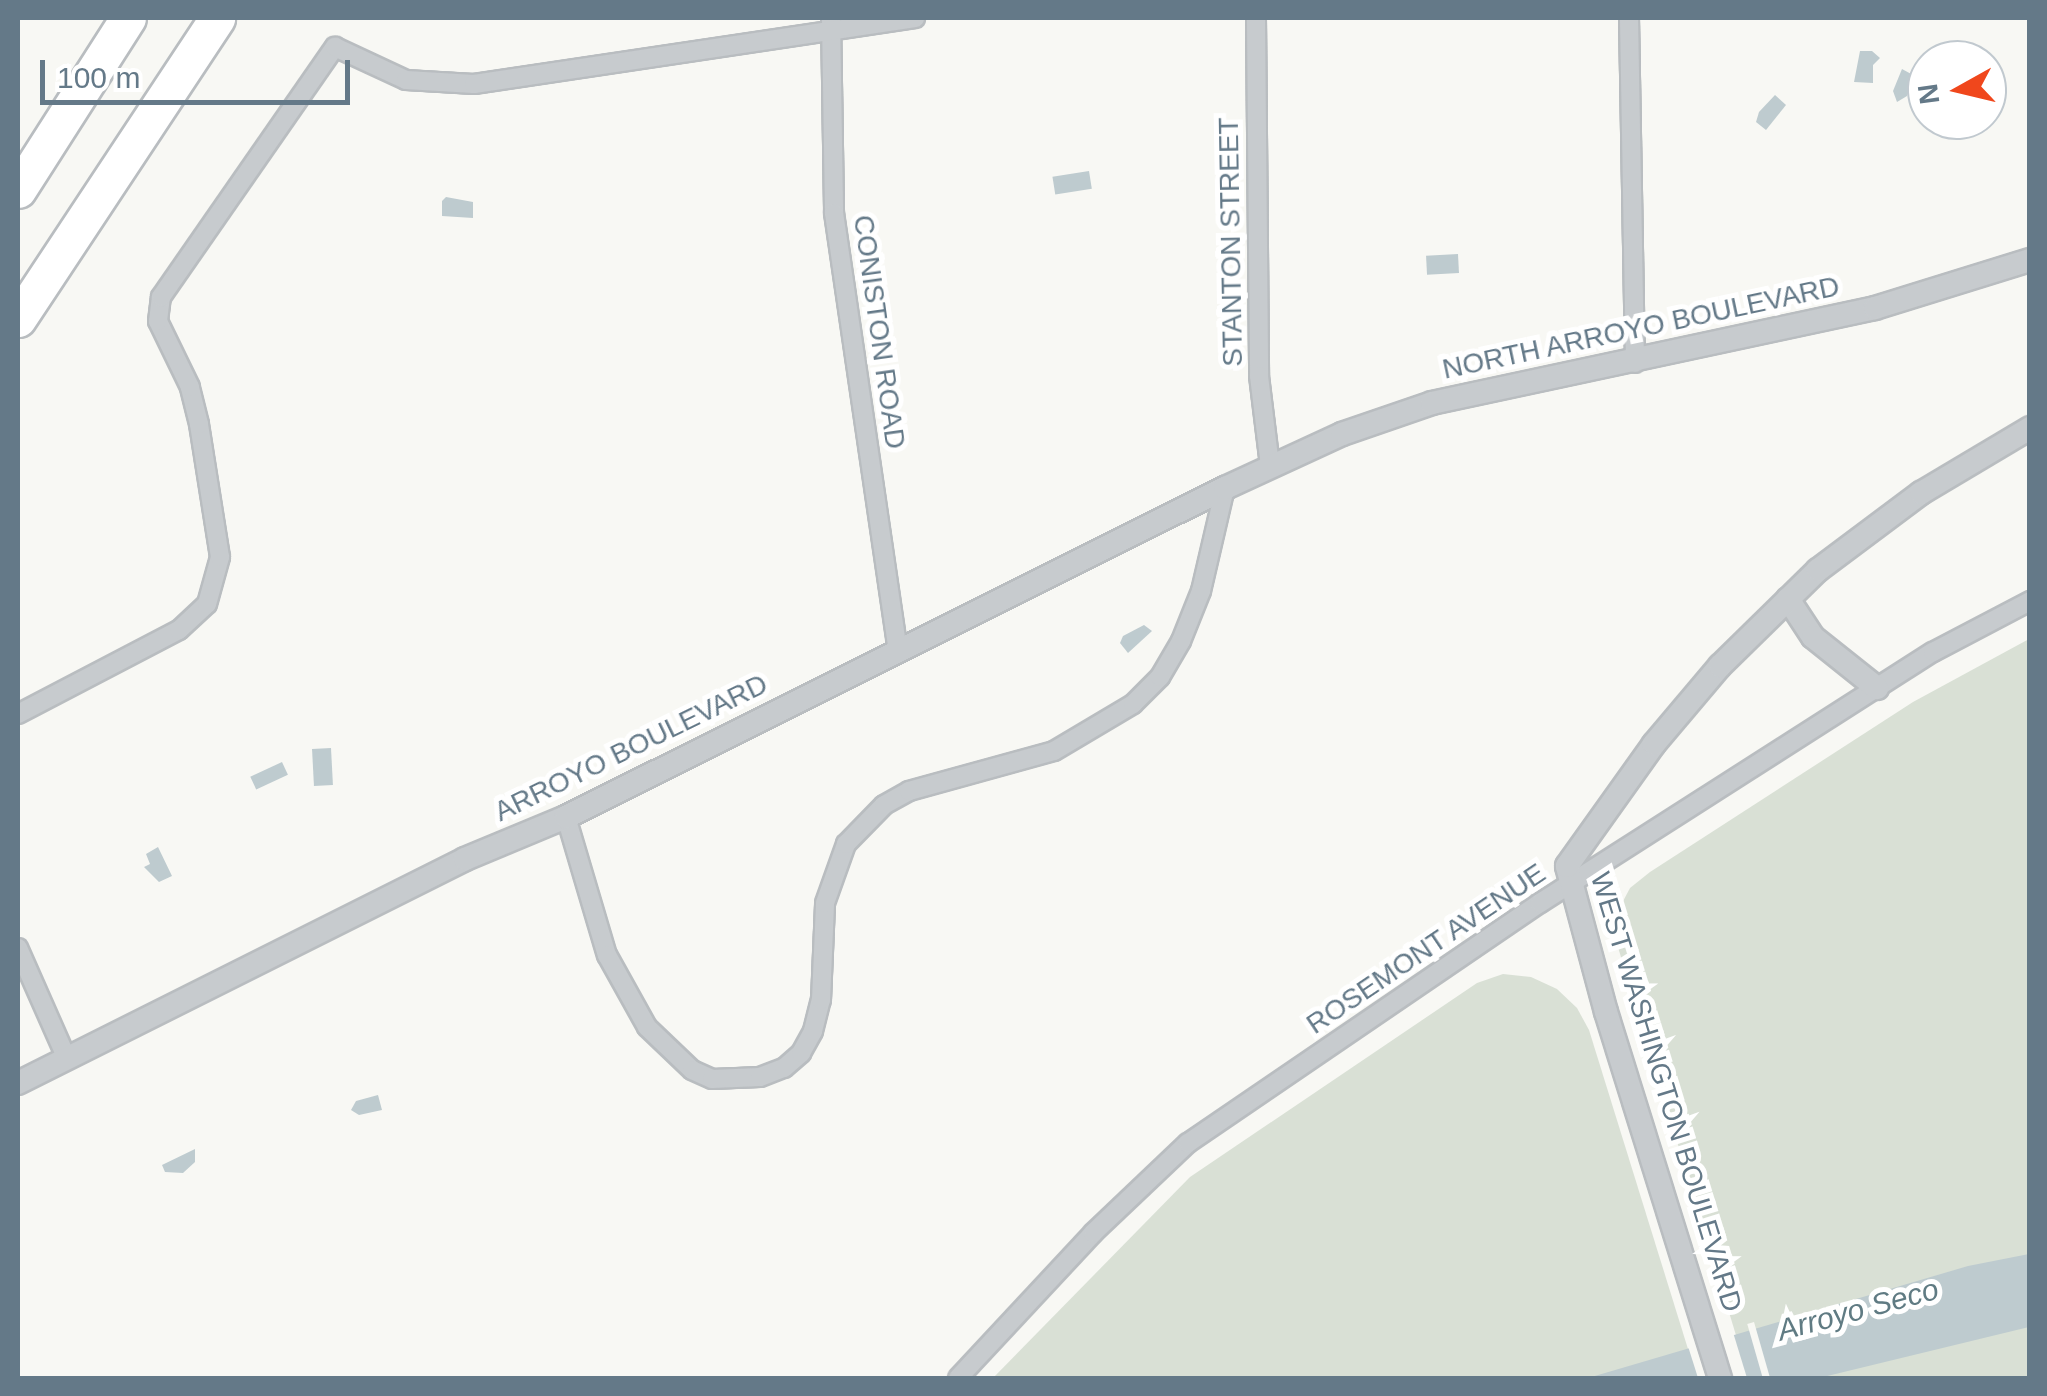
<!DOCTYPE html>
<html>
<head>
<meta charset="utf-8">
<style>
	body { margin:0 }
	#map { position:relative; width:2047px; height:1396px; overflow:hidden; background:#f8f8f4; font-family:Arial,sans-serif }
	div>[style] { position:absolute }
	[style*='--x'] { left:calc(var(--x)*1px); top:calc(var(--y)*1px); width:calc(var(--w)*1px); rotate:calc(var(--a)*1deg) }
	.green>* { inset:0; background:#d9e0d5 }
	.water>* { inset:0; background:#becbcf; transform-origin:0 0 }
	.pier>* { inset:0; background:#f8f8f4; transform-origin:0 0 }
	.roads { filter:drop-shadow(2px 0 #b9bdc0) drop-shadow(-2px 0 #b9bdc0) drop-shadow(0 2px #b9bdc0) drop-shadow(0 -2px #b9bdc0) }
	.minor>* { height:18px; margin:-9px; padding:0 9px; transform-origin:9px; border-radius:9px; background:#c7cbce }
	.tertiary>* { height:22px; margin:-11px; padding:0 11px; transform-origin:11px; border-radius:11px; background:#c7cbce }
	.motorway>* { height:35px; margin:-17.5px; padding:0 17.5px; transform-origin:17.5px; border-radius:17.5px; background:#fff }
	span { translate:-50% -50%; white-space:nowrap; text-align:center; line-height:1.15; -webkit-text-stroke:10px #fff; paint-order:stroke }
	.street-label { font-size:28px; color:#647988 }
	.water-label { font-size:30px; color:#607b83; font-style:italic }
	.frame { position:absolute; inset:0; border:20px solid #647988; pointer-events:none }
	.north { position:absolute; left:1907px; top:40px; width:100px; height:100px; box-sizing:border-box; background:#fff; border:2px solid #c1c9cf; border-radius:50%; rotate:262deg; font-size:28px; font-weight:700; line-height:40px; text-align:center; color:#647988 }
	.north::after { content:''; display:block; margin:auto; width:35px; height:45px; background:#f0471c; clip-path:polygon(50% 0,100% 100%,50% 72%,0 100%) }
	.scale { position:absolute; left:40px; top:60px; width:310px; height:45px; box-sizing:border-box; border:5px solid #647988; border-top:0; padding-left:12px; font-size:30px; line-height:35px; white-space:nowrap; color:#647988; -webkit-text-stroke:8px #fff; paint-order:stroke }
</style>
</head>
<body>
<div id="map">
	<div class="green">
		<i style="clip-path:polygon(2029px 639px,2029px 1378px,1749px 1378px,1617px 944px,1620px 907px,1630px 888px,1650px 872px,1913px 702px)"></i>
		<i style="clip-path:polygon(1503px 974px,1531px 977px,1557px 989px,1577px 1008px,1589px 1030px,1697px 1378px,993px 1378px,1190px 1177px,1477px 983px)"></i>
	</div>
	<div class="water">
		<i style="clip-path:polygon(1860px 51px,1872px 51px,1880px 58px,1873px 65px,1873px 83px,1854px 82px)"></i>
		<i style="clip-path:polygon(1902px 69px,1913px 75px,1913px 80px,1907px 96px,1897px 102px,1893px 91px)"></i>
		<i style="clip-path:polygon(1775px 95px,1786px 105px,1766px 130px,1756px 122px,1759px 112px)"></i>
		<i style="left:1089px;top:171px;width:18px;height:37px;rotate:81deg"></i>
		<i style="clip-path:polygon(446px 197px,473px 202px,473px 218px,442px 216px,442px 201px)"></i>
		<i style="left:1458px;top:254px;width:19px;height:32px;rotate:87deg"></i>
		<i style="clip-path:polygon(1144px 625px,1152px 631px,1128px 653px,1120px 643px,1123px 636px)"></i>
		<i style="left:331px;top:748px;width:37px;height:19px;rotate:87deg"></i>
		<i style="left:282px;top:762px;width:14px;height:35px;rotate:65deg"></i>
		<i style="clip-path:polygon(158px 847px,172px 876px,159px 882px,144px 867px,150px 864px,146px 854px)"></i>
		<i style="clip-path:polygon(378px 1095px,382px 1110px,359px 1115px,351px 1110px,356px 1101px)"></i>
		<i style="clip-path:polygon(195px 1149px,195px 1162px,183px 1173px,165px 1172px,162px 1165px)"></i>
		<i style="clip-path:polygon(2029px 1254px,2029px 1327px,1819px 1378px,1588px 1378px,1968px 1266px)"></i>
	</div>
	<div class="pier">
		<i style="left:1754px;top:1322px;width:58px;height:7px;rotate:74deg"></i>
		<i style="clip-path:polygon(1732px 1329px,1747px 1378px,1698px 1378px,1687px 1343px)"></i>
	</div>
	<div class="roads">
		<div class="minor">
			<i style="--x:831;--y:18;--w:195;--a:89.1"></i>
			<i style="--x:834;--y:213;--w:444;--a:81.7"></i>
			<i style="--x:1256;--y:18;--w:358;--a:89.5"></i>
			<i style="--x:1259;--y:376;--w:91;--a:83"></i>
			<i style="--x:1629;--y:18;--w:345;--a:89"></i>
			<i style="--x:18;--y:714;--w:182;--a:-27.6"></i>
			<i style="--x:179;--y:630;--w:38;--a:-43"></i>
			<i style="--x:207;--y:604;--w:49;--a:-74.5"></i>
			<i style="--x:220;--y:557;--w:135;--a:-99"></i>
			<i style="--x:199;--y:424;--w:38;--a:-104"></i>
			<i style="--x:190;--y:387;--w:73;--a:-115.9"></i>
			<i style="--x:158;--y:321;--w:24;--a:-83"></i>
			<i style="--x:161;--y:297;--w:305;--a:-55.2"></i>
			<i style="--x:335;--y:47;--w:78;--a:24.9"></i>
			<i style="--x:406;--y:80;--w:68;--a:3.4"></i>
			<i style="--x:474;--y:84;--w:446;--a:-8.5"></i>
			<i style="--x:566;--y:817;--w:144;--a:73.5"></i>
			<i style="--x:607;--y:955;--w:82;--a:60.9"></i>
			<i style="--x:647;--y:1027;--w:62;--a:43.7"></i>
			<i style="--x:692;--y:1070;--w:22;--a:24"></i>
			<i style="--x:712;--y:1079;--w:48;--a:-2.4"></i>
			<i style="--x:760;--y:1077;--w:26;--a:-21"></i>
			<i style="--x:784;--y:1068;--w:23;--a:-41"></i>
			<i style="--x:801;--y:1053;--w:25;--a:-61"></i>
			<i style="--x:813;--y:1031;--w:32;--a:-76"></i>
			<i style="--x:821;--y:1000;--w:97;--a:-87.6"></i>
			<i style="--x:825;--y:903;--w:63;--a:-70.4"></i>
			<i style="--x:846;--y:844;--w:54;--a:-45.7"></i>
			<i style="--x:884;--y:805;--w:29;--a:-29"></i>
			<i style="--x:909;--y:791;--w:150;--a:-15.4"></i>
			<i style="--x:1054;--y:751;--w:92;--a:-30.7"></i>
			<i style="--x:1133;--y:704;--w:38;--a:-45"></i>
			<i style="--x:1160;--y:677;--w:42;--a:-59.7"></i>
			<i style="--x:1181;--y:641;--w:54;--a:-68.2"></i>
			<i style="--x:1201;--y:591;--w:106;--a:-76.9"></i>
			<i style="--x:18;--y:948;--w:121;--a:66.2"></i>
			<i style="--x:958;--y:1378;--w:198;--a:-47"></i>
			<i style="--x:1093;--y:1233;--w:131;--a:-43.5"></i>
			<i style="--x:1188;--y:1143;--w:426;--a:-34.3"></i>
			<i style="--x:1540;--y:903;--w:466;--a:-32.6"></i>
			<i style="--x:1933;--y:652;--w:110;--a:-27.7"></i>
		</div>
		<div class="tertiary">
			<i style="--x:1788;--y:599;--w:45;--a:56.7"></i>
			<i style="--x:1813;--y:637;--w:82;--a:38.6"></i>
			<i style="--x:18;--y:1083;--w:500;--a:-26.6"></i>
			<i style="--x:465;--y:859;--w:109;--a:-22.6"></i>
			<i style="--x:566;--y:817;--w:737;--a:-26.53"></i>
			<i style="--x:1225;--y:488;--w:129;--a:-24.8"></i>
			<i style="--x:1342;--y:434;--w:95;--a:-19"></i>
			<i style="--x:1432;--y:403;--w:453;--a:-12.1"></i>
			<i style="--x:1875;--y:308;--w:162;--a:-17.2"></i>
			<i style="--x:1720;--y:1378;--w:383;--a:-107.3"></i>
			<i style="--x:1606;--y:1012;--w:151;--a:-105"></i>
			<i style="--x:1567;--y:866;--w:150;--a:-54.5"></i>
			<i style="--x:1654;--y:744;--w:102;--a:-49.8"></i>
			<i style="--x:1720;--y:666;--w:137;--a:-44.4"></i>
			<i style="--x:1818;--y:570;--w:129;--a:-36.8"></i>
			<i style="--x:1921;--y:493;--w:127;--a:-30.8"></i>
		</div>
		<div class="motorway">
			<i style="--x:18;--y:190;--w:204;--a:-57.4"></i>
			<i style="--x:18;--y:319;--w:361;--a:-56.5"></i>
		</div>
	</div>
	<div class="street-label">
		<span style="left:1231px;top:242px;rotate:-91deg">STANTON STREET</span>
		<span style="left:1641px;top:328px;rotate:-12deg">NORTH ARROYO BOULEVARD</span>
		<span style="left:879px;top:332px;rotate:82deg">CONISTON ROAD</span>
		<span style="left:631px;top:748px;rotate:-26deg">ARROYO BOULEVARD</span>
		<span style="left:1426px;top:949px;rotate:-34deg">ROSEMONT AVENUE</span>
		<span style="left:1666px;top:1092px;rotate:73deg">WEST WASHINGTON BOULEVARD</span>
	</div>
	<div class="water-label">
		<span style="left:1858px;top:1310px;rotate:-15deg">Arroyo Seco</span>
	</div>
	<div class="frame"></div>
	<div class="north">N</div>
	<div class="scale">100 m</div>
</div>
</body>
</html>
